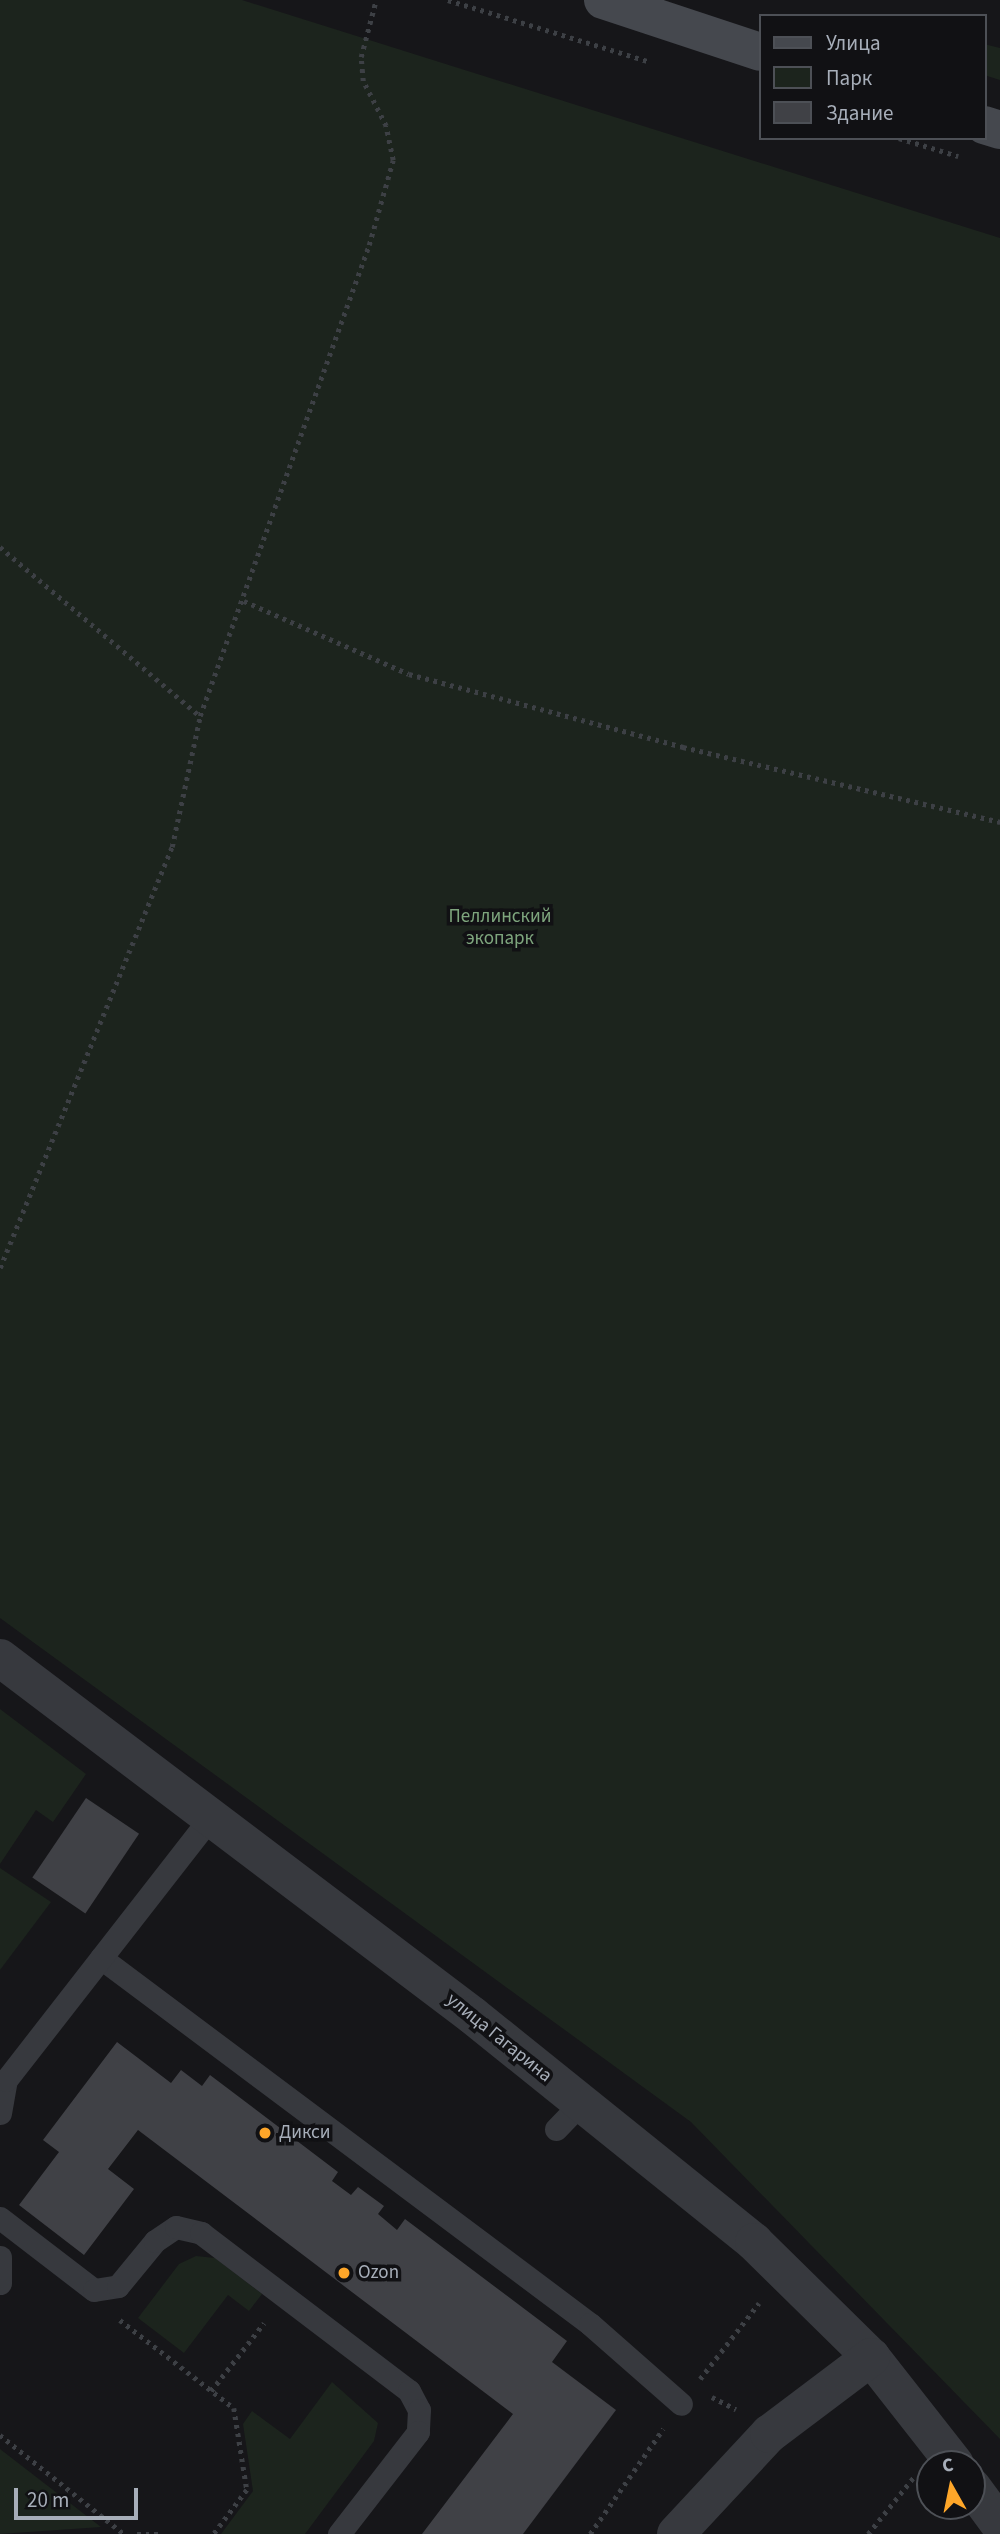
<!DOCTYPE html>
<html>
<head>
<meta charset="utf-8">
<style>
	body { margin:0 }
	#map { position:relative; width:1000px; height:2534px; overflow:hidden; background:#161619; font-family:"Source Sans 3",sans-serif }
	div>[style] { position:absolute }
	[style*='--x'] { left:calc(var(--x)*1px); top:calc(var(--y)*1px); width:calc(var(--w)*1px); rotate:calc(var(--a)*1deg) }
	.green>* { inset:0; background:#1c241d }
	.building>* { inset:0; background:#404146; transform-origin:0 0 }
	.path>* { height:4.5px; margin-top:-2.25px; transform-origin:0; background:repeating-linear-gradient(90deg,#3d4045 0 3.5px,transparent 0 8.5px) }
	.lane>* { height:23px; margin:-11.5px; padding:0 11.5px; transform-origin:11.5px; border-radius:11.5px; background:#37393e }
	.street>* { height:38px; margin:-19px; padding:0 19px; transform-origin:19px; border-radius:19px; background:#37393e }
	.secondary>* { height:38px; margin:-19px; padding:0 19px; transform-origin:19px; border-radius:19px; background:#45484e }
	.dots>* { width:19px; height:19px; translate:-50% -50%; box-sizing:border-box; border:4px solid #111114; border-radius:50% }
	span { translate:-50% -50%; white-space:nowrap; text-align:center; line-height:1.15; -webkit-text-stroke:7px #111114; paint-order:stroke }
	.park-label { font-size:19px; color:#7ea57d }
	.street-label { font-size:19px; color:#a7aeb9 }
	.poi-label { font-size:19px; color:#a7aeb9 }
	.left { translate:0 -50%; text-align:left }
	.legend { position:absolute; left:759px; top:14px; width:228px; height:126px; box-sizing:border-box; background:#111114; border:2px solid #4d5056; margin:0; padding:9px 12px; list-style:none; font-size:21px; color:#a7aeb9 }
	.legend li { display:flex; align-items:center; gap:14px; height:35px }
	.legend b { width:35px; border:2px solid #4d5056 }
	.north { position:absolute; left:916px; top:2450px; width:70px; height:70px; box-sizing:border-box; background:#111114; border:2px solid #4d5056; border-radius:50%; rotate:351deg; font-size:19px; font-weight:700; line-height:28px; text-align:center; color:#a7aeb9 }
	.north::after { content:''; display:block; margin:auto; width:24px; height:32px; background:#fea629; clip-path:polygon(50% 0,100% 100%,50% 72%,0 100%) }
	.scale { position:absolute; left:14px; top:2488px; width:124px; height:32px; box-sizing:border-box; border:4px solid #a7aeb9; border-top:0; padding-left:9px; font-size:21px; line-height:24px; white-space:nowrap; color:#a7aeb9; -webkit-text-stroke:5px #111114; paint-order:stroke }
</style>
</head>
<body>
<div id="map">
	<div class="green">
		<i style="clip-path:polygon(0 0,242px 0,1000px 238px,1000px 2439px,691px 2122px,0 1618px)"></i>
		<i style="clip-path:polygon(984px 44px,1000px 48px,1000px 80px,984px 75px)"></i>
		<i style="clip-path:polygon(0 1709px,86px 1774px,53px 1822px,36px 1810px,0 1864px)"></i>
		<i style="clip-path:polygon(0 1868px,51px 1902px,0 1970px)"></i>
		<i style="clip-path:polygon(196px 2256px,215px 2258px,262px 2294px,249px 2311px,228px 2295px,184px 2353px,138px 2318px,179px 2264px)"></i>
		<i style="clip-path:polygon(332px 2382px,378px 2423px,374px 2441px,305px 2534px,221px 2534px,253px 2491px,243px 2424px,252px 2411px,290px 2439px)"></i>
		<i style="clip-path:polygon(0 2449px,101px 2527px,0 2534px)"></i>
	</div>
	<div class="building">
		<i style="left:86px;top:1798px;width:64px;height:96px;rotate:34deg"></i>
		<i style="clip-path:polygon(117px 2042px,171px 2083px,181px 2070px,202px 2086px,210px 2075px,338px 2172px,332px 2181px,351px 2195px,358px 2187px,384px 2206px,378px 2214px,397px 2230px,405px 2219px,567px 2341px,552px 2362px,616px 2410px,523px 2534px,422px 2534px,513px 2414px,138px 2130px,108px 2169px,134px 2189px,84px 2255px,19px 2205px,59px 2152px,43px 2140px)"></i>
	</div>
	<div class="path">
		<i style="--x:448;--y:0;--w:209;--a:17"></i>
		<i style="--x:899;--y:138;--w:62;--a:17"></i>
		<i style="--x:0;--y:547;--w:262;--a:40.2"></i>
		<i style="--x:244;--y:601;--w:180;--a:23.9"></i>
		<i style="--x:409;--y:674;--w:284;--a:14.9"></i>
		<i style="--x:683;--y:747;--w:326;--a:13.3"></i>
		<i style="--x:0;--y:1268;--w:455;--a:-67.8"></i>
		<i style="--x:172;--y:847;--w:134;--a:-77.9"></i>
		<i style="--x:200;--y:716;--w:500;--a:-70.26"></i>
		<i style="--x:369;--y:245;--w:88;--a:-74.2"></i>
		<i style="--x:393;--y:160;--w:35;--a:-102"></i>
		<i style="--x:386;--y:126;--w:51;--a:-117.1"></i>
		<i style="--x:363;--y:81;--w:24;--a:-95"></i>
		<i style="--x:361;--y:57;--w:59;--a:-75.3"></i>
		<i style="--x:120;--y:2320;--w:144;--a:37.7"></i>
		<i style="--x:234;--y:2408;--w:83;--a:81"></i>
		<i style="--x:247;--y:2490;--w:55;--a:126.9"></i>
		<i style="--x:700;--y:2379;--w:96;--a:-52.2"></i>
		<i style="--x:211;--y:2391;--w:86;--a:-52.1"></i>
		<i style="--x:712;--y:2397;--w:27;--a:27"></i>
		<i style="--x:0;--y:2435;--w:159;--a:38.6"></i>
		<i style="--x:137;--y:2534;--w:21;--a:0"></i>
		<i style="--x:590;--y:2534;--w:128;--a:-55.2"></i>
		<i style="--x:868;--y:2534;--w:72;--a:-51.2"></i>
	</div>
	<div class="lane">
		<i style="--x:101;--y:1958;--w:611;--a:36.81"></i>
		<i style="--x:590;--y:2324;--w:121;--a:41.3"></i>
		<i style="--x:0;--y:2113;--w:34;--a:-80"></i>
		<i style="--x:6;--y:2080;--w:336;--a:-52.1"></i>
		<i style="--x:556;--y:2129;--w:35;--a:-46"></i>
		<i style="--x:0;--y:2218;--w:118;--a:37.5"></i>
		<i style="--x:94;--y:2290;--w:24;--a:-9"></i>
		<i style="--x:118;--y:2286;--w:58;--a:-50.6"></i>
		<i style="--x:155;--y:2241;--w:25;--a:-34"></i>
		<i style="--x:176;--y:2227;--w:26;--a:13"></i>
		<i style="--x:201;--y:2233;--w:261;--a:37.2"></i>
		<i style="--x:409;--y:2391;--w:21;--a:62"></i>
		<i style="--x:419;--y:2410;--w:22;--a:93"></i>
		<i style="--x:418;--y:2432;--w:129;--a:127.8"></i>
		<i style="--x:0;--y:2257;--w:26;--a:90"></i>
	</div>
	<div class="street">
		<i style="--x:0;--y:1658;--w:592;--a:37.1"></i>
		<i style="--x:472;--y:2015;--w:362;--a:38.8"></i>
		<i style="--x:754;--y:2242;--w:164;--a:44.5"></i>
		<i style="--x:871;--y:2357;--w:136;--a:51.9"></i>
		<i style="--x:972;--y:2487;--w:47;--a:53.6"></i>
		<i style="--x:676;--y:2534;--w:137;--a:-47.1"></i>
		<i style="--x:769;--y:2434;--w:128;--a:-37"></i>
	</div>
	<div class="secondary">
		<i style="--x:603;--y:0;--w:165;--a:18.3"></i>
		<i style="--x:984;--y:125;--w:17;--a:17"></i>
	</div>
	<div class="dots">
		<i style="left:265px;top:2133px;background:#fea629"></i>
		<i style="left:344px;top:2273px;background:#fea629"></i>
	</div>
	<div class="park-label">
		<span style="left:500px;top:928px">Пеллинский<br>экопарк</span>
	</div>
	<div class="street-label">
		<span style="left:499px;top:2038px;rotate:39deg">улица Гагарина</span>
	</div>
	<div class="poi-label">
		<span class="left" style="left:279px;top:2133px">Дикси</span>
		<span class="left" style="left:358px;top:2273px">Ozon</span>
	</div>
	<ul class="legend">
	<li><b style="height:9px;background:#45484e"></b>Улица</li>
	<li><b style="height:19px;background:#1c241d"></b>Парк</li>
	<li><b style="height:19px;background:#404146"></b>Здание</li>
	</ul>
	<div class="north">С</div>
	<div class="scale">20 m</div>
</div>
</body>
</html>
